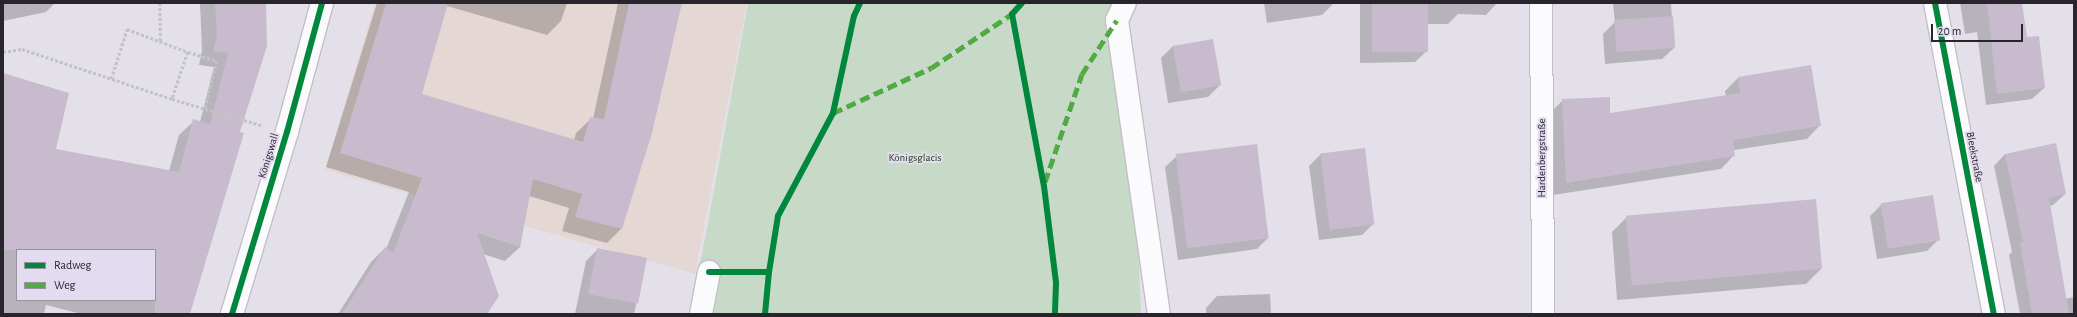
<!DOCTYPE html>
<html>
<head>
<meta charset="utf-8">
<style>
	body { margin:0 }
	#map { position:relative; width:2077px; height:317px; overflow:hidden; background:#e4e0ea; font-family:"Alegreya Sans",sans-serif }
	div>[style] { position:absolute }
	[style*='--x'] { left:calc(var(--x)*1px); top:calc(var(--y)*1px); width:calc(var(--w)*1px); rotate:calc(var(--a)*1deg) }
	.education>* { inset:0; background:#e5d8d4 }
	.green>* { inset:0; background:#c7dac7 }
	.shadow>* { inset:0; background:#0003 }
	.building>* { inset:0; background:#c8bbcd; transform-origin:0 0 }
	.path>* { height:2.5px; margin-top:-1.25px; transform-origin:0; background:repeating-linear-gradient(90deg,#c3c2c6 0 3px,transparent 0 5px) }
	.roads { filter:drop-shadow(1px 0 #c2bec7) drop-shadow(-1px 0 #c2bec7) drop-shadow(0 1px #c2bec7) drop-shadow(0 -1px #c2bec7) }
	.street>* { height:22px; margin:-11px; padding:0 11px; transform-origin:11px; border-radius:11px; background:#fbfafc }
	.quiet>* { height:5px; margin-top:-2.5px; transform-origin:0; background:repeating-linear-gradient(90deg,#53aa44 0 10px,transparent 0 15px) }
	.cycleway>* { height:6px; margin:-3px; padding:0 3px; transform-origin:3px; border-radius:3px; background:#00873e }
	span { translate:-50% -50%; white-space:nowrap; text-align:center; line-height:1.15; -webkit-text-stroke:4px #e3dbef; paint-order:stroke }
	.street-label { font-size:11px; color:#28252c }
	.park-label { font-size:11px; color:#143e0e }
	.frame { position:absolute; inset:0; border:4px solid #28252c; pointer-events:none }
	.legend { position:absolute; left:16px; top:249px; width:140px; height:52px; box-sizing:border-box; background:#e3dbef; border:1px solid #9892a1; margin:0; padding:5px 7px; list-style:none; font-size:12px; color:#28252c }
	.legend li { display:flex; align-items:center; gap:8px; height:20px }
	.legend b { width:20px; border:1px solid #9892a1 }
	.scale { position:absolute; left:1931px; top:24px; width:92px; height:18px; box-sizing:border-box; border:2px solid #28252c; border-top:0; padding-left:5px; font-size:12px; line-height:14px; white-space:nowrap; color:#28252c; -webkit-text-stroke:3px #e3dbef; paint-order:stroke }
</style>
</head>
<body>
<div id="map">
	<div class="education">
		<i style="clip-path:polygon(375px 3px,747px 3px,695px 274px,325px 170px)"></i>
	</div>
	<div class="green">
		<i style="clip-path:polygon(748px 3px,1128px 3px,1141px 314px,690px 314px,708px 223px)"></i>
	</div>
	<div class="shadow">
		<i style="clip-path:polygon(3px 3px,55px 3px,46px 12px,3px 21px)"></i>
		<i style="clip-path:polygon(evenodd,200px 3px,265px 3px,239px 133px,188px 314px,81px 314px,46px 305px,44px 314px,3px 314px,3px 74px,55px 150px,169px 171px,179px 135px,194px 121px,200px 122px,214px 67px,199px 65px,202px 51px,200px 3px,17px 250px,155px 250px,155px 300px,17px 300px,17px 250px)"></i>
		<i style="clip-path:polygon(377px 3px,567px 3px,561px 21px,547px 35px,447px 6px,421px 94px,574px 141px,576px 133px,591px 119px,593px 119px,618px 3px,681px 3px,651px 133px,621px 229px,607px 243px,562px 231px,569px 208px,529px 196px,520px 247px,505px 261px,483px 254px,486px 314px,338px 314px,371px 262px,385px 248px,386px 249px,409px 192px,326px 167px)"></i>
		<i style="clip-path:polygon(1264px 3px,1333px 3px,1333px 4px,1322px 15px,1267px 23px)"></i>
		<i style="clip-path:polygon(1360px 3px,1497px 3px,1486px 15px,1458px 14px,1448px 24px,1427px 24px,1427px 51px,1415px 62px,1360px 63px)"></i>
		<i style="clip-path:polygon(1613px 3px,1671px 3px,1674px 48px,1662px 59px,1605px 64px,1603px 34px,1615px 22px)"></i>
		<i style="clip-path:polygon(1960px 3px,2021px 3px,2027px 39px,2044px 88px,2032px 99px,1986px 105px,1977px 32px,1965px 34px)"></i>
		<i style="clip-path:polygon(1173px 46px,1220px 85px,1208px 97px,1168px 103px,1161px 58px)"></i>
		<i style="clip-path:polygon(1811px 67px,1820px 125px,1807px 139px,1734px 150px,1734px 155px,1721px 169px,1553px 195px,1550px 113px,1563px 100px,1610px 114px,1726px 96px,1725px 91px,1738px 78px)"></i>
		<i style="clip-path:polygon(1321px 154px,1374px 223px,1362px 235px,1319px 240px,1309px 166px)"></i>
		<i style="clip-path:polygon(2005px 154px,2065px 194px,2053px 205px,2049px 206px,2065px 299px,2074px 297px,2074px 314px,2020px 314px,2009px 255px,2012px 252px,1994px 166px)"></i>
		<i style="clip-path:polygon(1177px 156px,1268px 238px,1257px 249px,1178px 260px,1165px 167px)"></i>
		<i style="clip-path:polygon(1882px 204px,1939px 239px,1927px 251px,1877px 259px,1870px 216px)"></i>
		<i style="clip-path:polygon(1627px 217px,1821px 269px,1806px 284px,1617px 300px,1612px 232px)"></i>
		<i style="clip-path:polygon(597px 250px,646px 259px,634px 314px,575px 314px,586px 261px)"></i>
		<i style="clip-path:polygon(1270px 294px,1271px 314px,1206px 314px,1206px 308px,1217px 296px)"></i>
	</div>
	<div class="building">
		<i style="clip-path:polygon(215px 3px,266px 3px,267px 46px,240px 132px,244px 133px,190px 314px,155px 314px,155px 250px,3px 250px,3px 73px,69px 93px,56px 149px,179px 172px,193px 119px,210px 124px,228px 53px,213px 51px,217px 36px)"></i>
		<i style="clip-path:polygon(386px 3px,448px 3px,422px 94px,583px 142px,590px 117px,604px 119px,629px 3px,682px 3px,652px 133px,622px 229px,575px 217px,582px 194px,533px 179px,520px 247px,477px 233px,499px 296px,487px 314px,342px 314px,385px 247px,393px 253px,422px 178px,340px 153px)"></i>
		<i style="left:1372px;top:3px;width:56px;height:49px"></i>
		<i style="clip-path:polygon(1987px 3px,2022px 3px,2027px 37px,2039px 36px,2045px 88px,1997px 94px)"></i>
		<i style="left:1673px;top:16px;width:32px;height:59px;rotate:86deg"></i>
		<i style="left:1213px;top:39px;width:47px;height:41px;rotate:80deg"></i>
		<i style="clip-path:polygon(1811px 65px,1821px 126px,1733px 140px,1735px 156px,1566px 183px,1562px 99px,1610px 97px,1610px 113px,1740px 93px,1738px 77px)"></i>
		<i style="clip-path:polygon(2056px 143px,2066px 194px,2049px 198px,2069px 314px,2032px 314px,2020px 242px,2023px 242px,2005px 154px)"></i>
		<i style="left:1257px;top:144px;width:95px;height:82px;rotate:83deg"></i>
		<i style="left:1365px;top:148px;width:77px;height:45px;rotate:83deg"></i>
		<i style="left:1933px;top:195px;width:46px;height:53px;rotate:81deg"></i>
		<i style="left:1816px;top:199px;width:70px;height:191px;rotate:85deg"></i>
		<i style="left:597px;top:248px;width:51px;height:47px;rotate:11deg"></i>
	</div>
	<div class="path">
		<i style="--x:160;--y:3;--w:39;--a:89"></i>
		<i style="--x:3;--y:52;--w:19;--a:-9"></i>
		<i style="--x:22;--y:49;--w:158;--a:18.4"></i>
		<i style="--x:172;--y:99;--w:93;--a:16.3"></i>
		<i style="--x:188;--y:52;--w:30;--a:17"></i>
		<i style="--x:217;--y:61;--w:49;--a:104"></i>
		<i style="--x:111;--y:79;--w:52;--a:-72.3"></i>
		<i style="--x:127;--y:29;--w:65;--a:20.7"></i>
		<i style="--x:188;--y:52;--w:50;--a:108.8"></i>
	</div>
	<div class="roads">
		<div class="street">
			<i style="--x:1125;--y:3;--w:19;--a:115"></i>
			<i style="--x:1117;--y:20;--w:297;--a:81.9"></i>
			<i style="--x:1541;--y:3;--w:311;--a:89.6"></i>
			<i style="--x:1935;--y:3;--w:317;--a:79.3"></i>
			<i style="--x:232;--y:314;--w:190;--a:-73.2"></i>
			<i style="--x:287;--y:132;--w:134;--a:-74.8"></i>
			<i style="--x:701;--y:314;--w:43;--a:-79.2"></i>
		</div>
	</div>
	<div class="quiet">
		<i style="--x:833;--y:113;--w:108;--a:-24.7"></i>
		<i style="--x:931;--y:68;--w:97;--a:-33.7"></i>
		<i style="--x:1045;--y:182;--w:114;--a:-71.1"></i>
		<i style="--x:1082;--y:74;--w:64;--a:-57.1"></i>
	</div>
	<div class="cycleway">
		<i style="--x:1022;--y:3;--w:15;--a:132"></i>
		<i style="--x:1012;--y:14;--w:175;--a:79.5"></i>
		<i style="--x:1044;--y:186;--w:98;--a:82.9"></i>
		<i style="--x:1056;--y:283;--w:31;--a:92"></i>
		<i style="--x:1935;--y:3;--w:317;--a:79.3"></i>
		<i style="--x:709;--y:272;--w:60;--a:0"></i>
		<i style="--x:232;--y:314;--w:190;--a:-73.2"></i>
		<i style="--x:287;--y:132;--w:134;--a:-74.8"></i>
		<i style="--x:765;--y:314;--w:42;--a:-84.6"></i>
		<i style="--x:769;--y:272;--w:57;--a:-80.9"></i>
		<i style="--x:778;--y:216;--w:117;--a:-61.9"></i>
		<i style="--x:833;--y:113;--w:99;--a:-77.8"></i>
		<i style="--x:854;--y:16;--w:14;--a:-65"></i>
	</div>
	<div class="street-label">
		<span style="left:269px;top:156px;rotate:-73deg">Königswall</span>
		<span style="left:1974px;top:157px;rotate:79deg">Bleekstraße</span>
		<span style="left:1542px;top:158px;rotate:-90deg">Hardenbergstraße</span>
	</div>
	<div class="park-label">
		<span style="left:915px;top:158px">Königsglacis</span>
	</div>
	<div class="frame"></div>
	<ul class="legend">
	<li><b style="height:5px;background:#00873e"></b>Radweg</li>
	<li><b style="height:5px;background:#53aa44"></b>Weg</li>
	</ul>
	<div class="scale">20 m</div>
</div>
</body>
</html>
